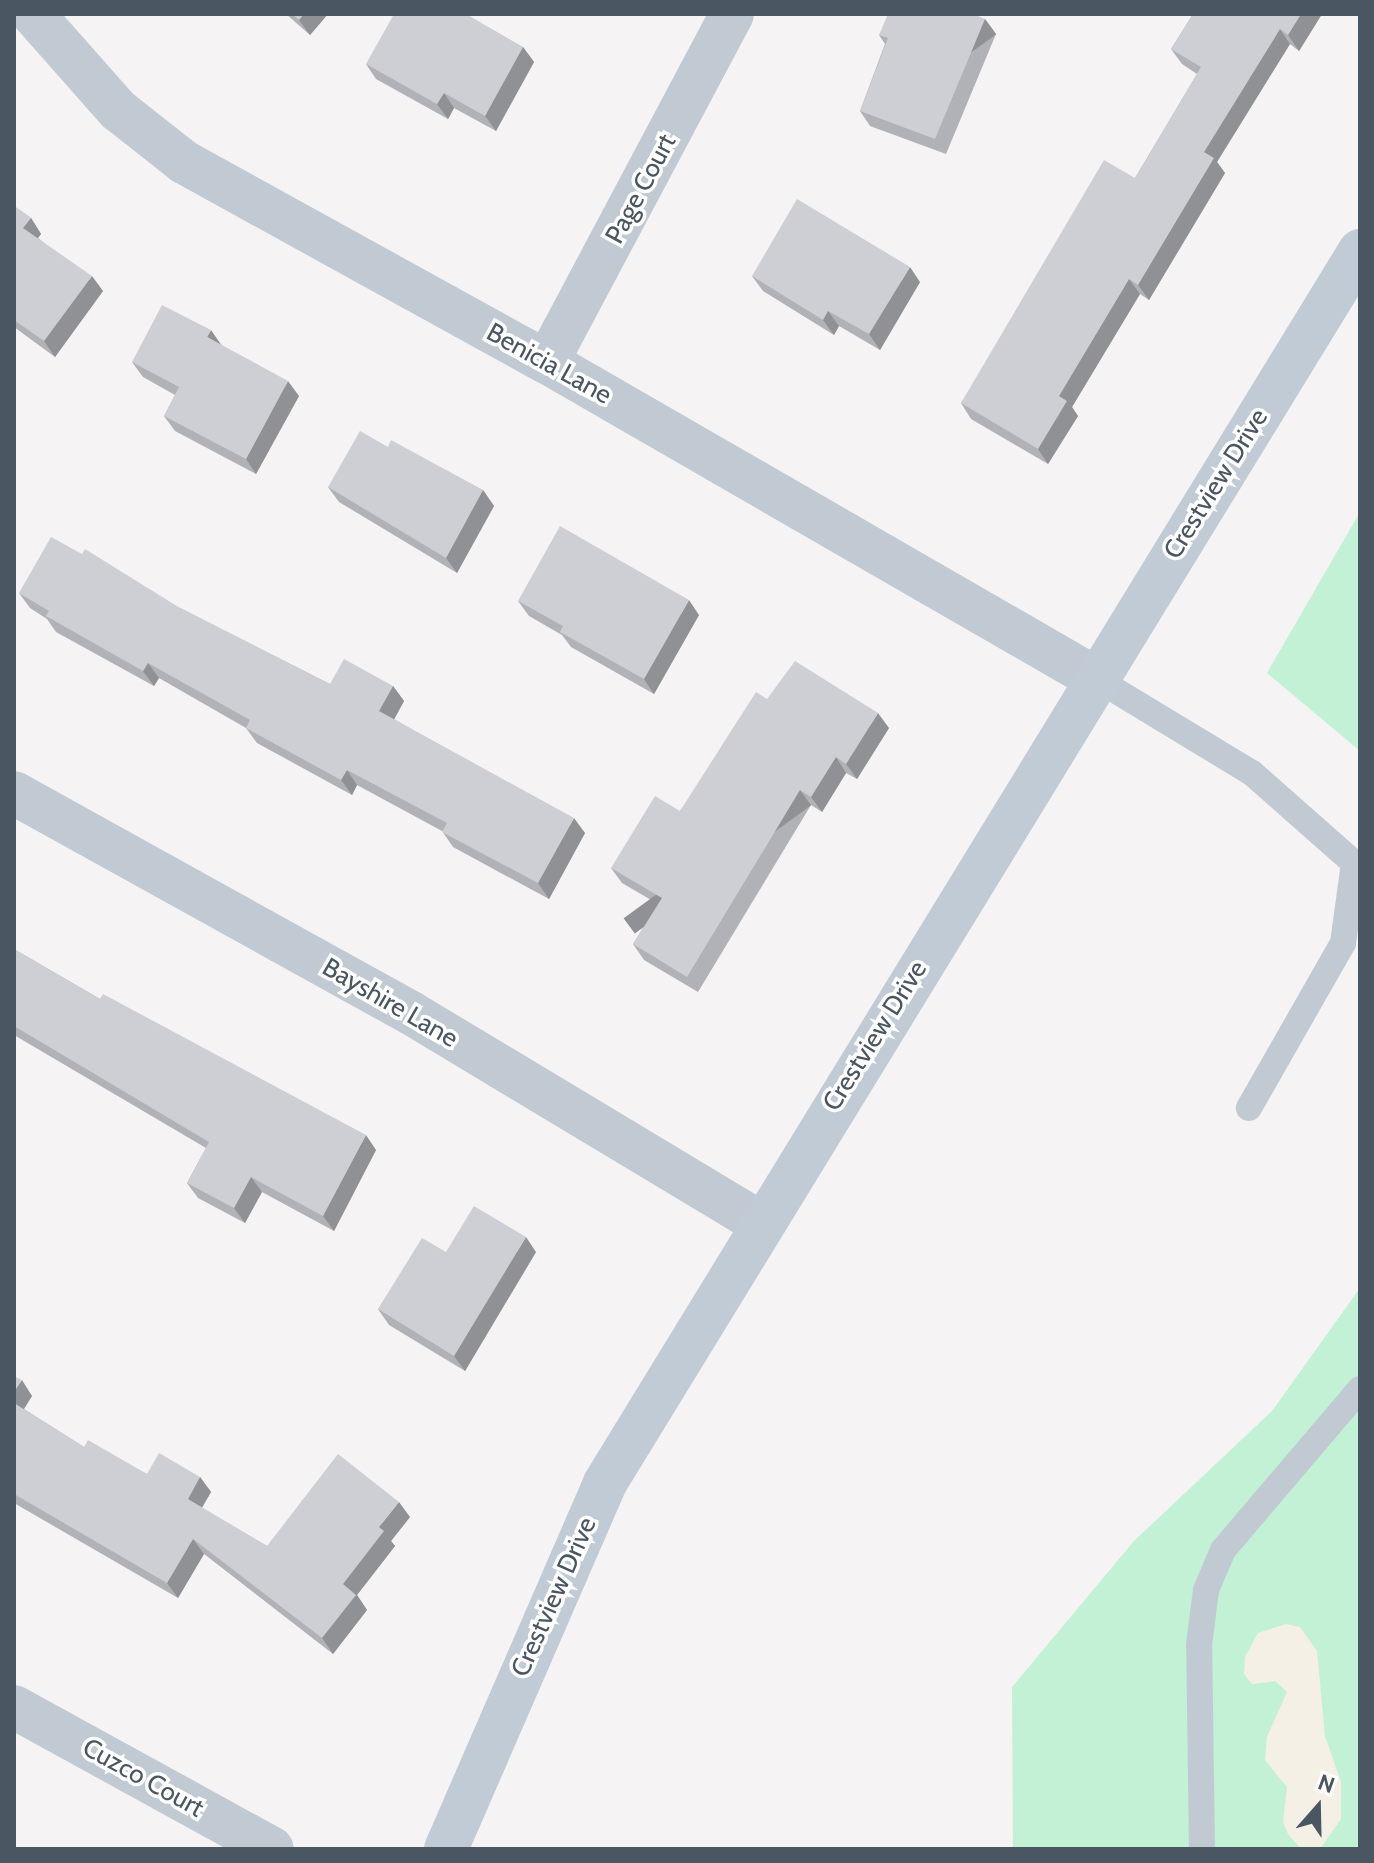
<!DOCTYPE html>
<html>
<head>
<meta charset="utf-8">
<style>
	body { margin:0 }
	#map { position:relative; width:1374px; height:1863px; overflow:hidden; background:#f5f3f3; font-family:Cabin,sans-serif }
	div>[style] { position:absolute }
	[style*='--x'] { left:calc(var(--x)*1px); top:calc(var(--y)*1px); width:calc(var(--w)*1px); rotate:calc(var(--a)*1deg) }
	.green>* { inset:0; background:#c3f1d5 }
	.sand>* { inset:0; background:#f5f0e5 }
	.lane>* { height:26px; margin:-13px; padding:0 13px; transform-origin:13px; border-radius:13px; background:#c1cad2 }
	.street>* { height:44px; margin:-22px; padding:0 22px; transform-origin:22px; border-radius:22px; background:#c1cad2 }
	.secondary>* { height:44px; margin:-22px; padding:0 22px; transform-origin:22px; border-radius:22px; background:#c1cbd6 }
	.wall>* { inset:0; background:#b0b2b7 }
	.shaded-wall>* { inset:0; background:#909195; transform-origin:0 0 }
	.building>* { inset:0; background:#cdcfd5 }
	span { translate:-50% -50%; white-space:nowrap; text-align:center; line-height:1.15; -webkit-text-stroke:7px #fff; paint-order:stroke }
	.street-label { font-size:26px; color:#4a5661 }
	.frame { position:absolute; inset:0; border:16px solid #4a5661; pointer-events:none }
	.north { position:absolute; left:1278px; top:1767px; width:80px; height:80px; -webkit-text-stroke:6px #fff; paint-order:stroke; rotate:20deg; font-size:22px; font-weight:700; line-height:32px; text-align:center; color:#4a5661 }
	.north::after { content:''; display:block; margin:auto; width:28px; height:36px; background:#4a5661; clip-path:polygon(50% 0,100% 100%,50% 72%,0 100%) }
</style>
</head>
<body>
<div id="map">
	<div class="green">
		<i style="clip-path:polygon(1360px 512px,1360px 751px,1267px 673px)"></i>
		<i style="clip-path:polygon(1360px 1288px,1360px 1849px,1013px 1849px,1012px 1687px,1134px 1541px,1272px 1411px)"></i>
	</div>
	<div class="sand">
		<i style="clip-path:polygon(1286px 1624px,1300px 1627px,1317px 1651px,1325px 1736px,1341px 1782px,1341px 1819px,1320px 1849px,1301px 1849px,1288px 1834px,1283px 1822px,1287px 1787px,1265px 1760px,1267px 1737px,1287px 1692px,1275px 1681px,1252px 1684px,1244px 1674px,1245px 1657px,1258px 1633px)"></i>
	</div>
	<div class="lane">
		<i style="--x:1095;--y:678;--w:184;--a:31.2"></i>
		<i style="--x:1252;--y:773;--w:136;--a:41.4"></i>
		<i style="--x:1354;--y:863;--w:81;--a:97.8"></i>
		<i style="--x:1343;--y:943;--w:190;--a:119.7"></i>
		<i style="--x:1202;--y:1849;--w:204;--a:-90.8"></i>
		<i style="--x:1199;--y:1645;--w:55;--a:-82.7"></i>
		<i style="--x:1206;--y:1590;--w:43;--a:-67"></i>
		<i style="--x:1223;--y:1550;--w:211;--a:-49.6"></i>
	</div>
	<div class="street">
		<i style="--x:33;--y:14;--w:128;--a:48.5"></i>
		<i style="--x:118;--y:110;--w:84;--a:38.2"></i>
		<i style="--x:184;--y:162;--w:414;--a:28.9"></i>
		<i style="--x:547;--y:362;--w:633;--a:29.97"></i>
		<i style="--x:547;--y:362;--w:394;--a:-62"></i>
		<i style="--x:14;--y:793;--w:454;--a:29"></i>
		<i style="--x:411;--y:1013;--w:407;--a:31"></i>
		<i style="--x:14;--y:1707;--w:294;--a:28.8"></i>
	</div>
	<div class="secondary">
		<i style="--x:446;--y:1849;--w:399;--a:-66.5"></i>
		<i style="--x:605;--y:1483;--w:1445;--a:-58.5"></i>
	</div>
	<div class="wall">
		<i style="clip-path:polygon(286px 14px,328px 14px,310px 35px)"></i>
		<i style="clip-path:polygon(1193px 14px,1322px 14px,1299px 51px,1290px 44px,1217px 162px,1225px 173px,1149px 300px,1140px 294px,1072px 407px,1078px 416px,1048px 464px,971px 419px,961px 403px,1135px 178px,1197px 74px,1182px 64px,1171px 49px)"></i>
		<i style="clip-path:polygon(985px 19px,996px 34px,946px 154px,870px 126px,860px 111px,885px 44px,879px 35px)"></i>
		<i style="clip-path:polygon(523px 47px,534px 62px,496px 131px,454px 108px,448px 119px,376px 79px,366px 64px)"></i>
		<i style="clip-path:polygon(14px 206px,31px 218px,41px 234px,38px 238px,103px 291px,55px 357px,14px 327px)"></i>
		<i style="clip-path:polygon(752px 276px,920px 282px,880px 350px,839px 326px,834px 335px,763px 291px)"></i>
		<i style="clip-path:polygon(221px 345px,299px 396px,256px 474px,175px 431px,164px 416px,175px 395px,143px 377px,132px 362px)"></i>
		<i style="clip-path:polygon(388px 447px,483px 490px,494px 506px,457px 573px,339px 502px,328px 487px)"></i>
		<i style="clip-path:polygon(19px 593px,180px 608px,330px 684px,393px 686px,404px 701px,394px 719px,585px 833px,549px 899px,453px 847px,442px 831px,357px 785px,352px 795px,257px 743px,246px 728px,159px 678px,154px 686px,56px 632px,47px 619px,30px 608px)"></i>
		<i style="clip-path:polygon(518px 601px,699px 615px,654px 694px,571px 647px,562px 635px,529px 616px)"></i>
		<i style="clip-path:polygon(767px 699px,889px 728px,857px 779px,846px 773px,822px 812px,811px 805px,698px 992px,644px 960px,633px 944px,658px 904px,622px 883px,611px 868px,680px 811px)"></i>
		<i style="clip-path:polygon(14px 949px,100px 999px,376px 1150px,334px 1231px,262px 1192px,245px 1223px,198px 1198px,187px 1183px,206px 1148px,14px 1035px)"></i>
		<i style="clip-path:polygon(446px 1252px,536px 1252px,465px 1371px,389px 1325px,378px 1309px)"></i>
		<i style="clip-path:polygon(14px 1376px,32px 1396px,24px 1409px,84px 1447px,147px 1474px,200px 1477px,211px 1492px,202px 1508px,267px 1546px,410px 1517px,391px 1541px,395px 1546px,357px 1595px,367px 1610px,333px 1654px,204px 1554px,178px 1598px,14px 1503px)"></i>
	</div>
	<div class="shaded-wall">
		<i style="clip-path:polygon(304px 14px,328px 14px,310px 35px,299px 20px)"></i>
		<i style="clip-path:polygon(1301px 14px,1322px 14px,1299px 51px,1288px 35px)"></i>
		<i style="left:985px;top:19px;width:19px;height:130px;rotate:54deg"></i>
		<i style="clip-path:polygon(1280px 29px,1290px 44px,1217px 162px,1225px 173px,1149px 300px,1138px 285px,1204px 152px)"></i>
		<i style="clip-path:polygon(523px 47px,534px 62px,496px 131px,485px 116px)"></i>
		<i style="clip-path:polygon(444px 93px,454px 108px,448px 119px,437px 104px)"></i>
		<i style="clip-path:polygon(31px 218px,41px 234px,34px 243px,23px 228px)"></i>
		<i style="clip-path:polygon(910px 267px,920px 282px,880px 350px,869px 334px)"></i>
		<i style="clip-path:polygon(92px 276px,103px 291px,55px 357px,44px 341px)"></i>
		<i style="clip-path:polygon(1129px 279px,1140px 294px,1072px 407px,1078px 416px,1048px 464px,1038px 449px,1059px 396px)"></i>
		<i style="clip-path:polygon(828px 311px,839px 326px,834px 335px,823px 320px)"></i>
		<i style="clip-path:polygon(211px 330px,222px 346px,207px 337px)"></i>
		<i style="clip-path:polygon(288px 381px,299px 396px,256px 474px,246px 459px)"></i>
		<i style="clip-path:polygon(483px 490px,494px 506px,457px 573px,446px 558px)"></i>
		<i style="clip-path:polygon(689px 600px,699px 615px,654px 694px,644px 679px)"></i>
		<i style="clip-path:polygon(148px 663px,159px 678px,154px 686px,143px 671px)"></i>
		<i style="clip-path:polygon(393px 686px,404px 701px,390px 727px,379px 711px)"></i>
		<i style="clip-path:polygon(878px 713px,889px 728px,857px 779px,846px 764px)"></i>
		<i style="clip-path:polygon(836px 757px,846px 773px,822px 812px,811px 797px)"></i>
		<i style="clip-path:polygon(347px 770px,357px 785px,352px 795px,341px 780px)"></i>
		<i style="left:800px;top:790px;width:19px;height:218px;rotate:54deg"></i>
		<i style="clip-path:polygon(574px 818px,585px 833px,549px 899px,538px 883px)"></i>
		<i style="clip-path:polygon(366px 1135px,376px 1150px,334px 1231px,323px 1216px)"></i>
		<i style="clip-path:polygon(251px 1177px,262px 1192px,245px 1223px,234px 1208px)"></i>
		<i style="clip-path:polygon(526px 1237px,536px 1252px,465px 1371px,454px 1356px)"></i>
		<i style="clip-path:polygon(22px 1380px,32px 1396px,20px 1415px,14px 1406px,14px 1392px)"></i>
		<i style="clip-path:polygon(200px 1477px,211px 1492px,198px 1514px,188px 1499px)"></i>
		<i style="clip-path:polygon(399px 1502px,410px 1517px,391px 1541px,395px 1546px,357px 1595px,367px 1610px,333px 1654px,322px 1638px,343px 1584px,379px 1527px)"></i>
		<i style="clip-path:polygon(193px 1539px,204px 1554px,178px 1598px,167px 1583px)"></i>
	</div>
	<div class="building">
		<i style="clip-path:polygon(292px 14px,304px 14px,299px 20px)"></i>
		<i style="clip-path:polygon(394px 14px,466px 14px,523px 47px,485px 116px,444px 93px,437px 104px,366px 64px)"></i>
		<i style="clip-path:polygon(888px 14px,973px 14px,985px 19px,935px 139px,860px 111px,888px 38px,879px 35px)"></i>
		<i style="clip-path:polygon(1193px 14px,1301px 14px,1288px 35px,1280px 29px,1204px 152px,1214px 158px,1138px 285px,1129px 279px,1059px 396px,1067px 401px,1038px 449px,961px 403px,1104px 160px,1135px 178px,1201px 67px,1171px 49px)"></i>
		<i style="clip-path:polygon(797px 199px,910px 267px,869px 334px,828px 311px,823px 320px,752px 276px)"></i>
		<i style="clip-path:polygon(14px 206px,31px 218px,23px 228px,92px 276px,44px 341px,14px 320px)"></i>
		<i style="clip-path:polygon(162px 305px,211px 330px,207px 337px,288px 381px,246px 459px,164px 416px,179px 387px,132px 362px)"></i>
		<i style="clip-path:polygon(360px 431px,388px 447px,391px 440px,483px 490px,446px 558px,328px 487px)"></i>
		<i style="clip-path:polygon(560px 526px,689px 600px,644px 679px,560px 632px,563px 626px,518px 601px)"></i>
		<i style="clip-path:polygon(51px 537px,82px 554px,85px 549px,180px 608px,330px 684px,344px 659px,393px 686px,379px 711px,574px 818px,538px 883px,442px 832px,447px 823px,347px 770px,341px 780px,246px 728px,250px 720px,148px 663px,143px 671px,46px 616px,49px 611px,19px 593px)"></i>
		<i style="clip-path:polygon(795px 661px,878px 713px,846px 764px,836px 757px,811px 797px,800px 790px,687px 977px,633px 944px,662px 898px,611px 868px,655px 796px,680px 811px,756px 692px,767px 699px)"></i>
		<i style="clip-path:polygon(14px 949px,100px 999px,103px 994px,366px 1135px,323px 1216px,251px 1177px,234px 1208px,187px 1183px,209px 1142px,14px 1026px)"></i>
		<i style="clip-path:polygon(474px 1206px,526px 1237px,454px 1356px,378px 1309px,422px 1238px,446px 1252px)"></i>
		<i style="clip-path:polygon(14px 1376px,22px 1380px,14px 1392px)"></i>
		<i style="clip-path:polygon(14px 1403px,84px 1447px,88px 1440px,147px 1474px,159px 1453px,200px 1477px,188px 1499px,267px 1546px,338px 1454px,399px 1502px,379px 1527px,384px 1531px,343px 1584px,356px 1595px,322px 1638px,193px 1539px,167px 1583px,14px 1494px)"></i>
	</div>
	<div class="street-label">
		<span style="left:641px;top:189px;rotate:-62deg">Page Court</span>
		<span style="left:549px;top:364px;rotate:29deg">Benicia Lane</span>
		<span style="left:1216px;top:484px;rotate:-58deg">Crestview Drive</span>
		<span style="left:390px;top:1003px;rotate:30deg">Bayshire Lane</span>
		<span style="left:875px;top:1036px;rotate:-58deg">Crestview Drive</span>
		<span style="left:554px;top:1597px;rotate:-66deg">Crestview Drive</span>
		<span style="left:143px;top:1778px;rotate:29deg">Cuzco Court</span>
	</div>
	<div class="frame"></div>
	<div class="north">N</div>
</div>
</body>
</html>
